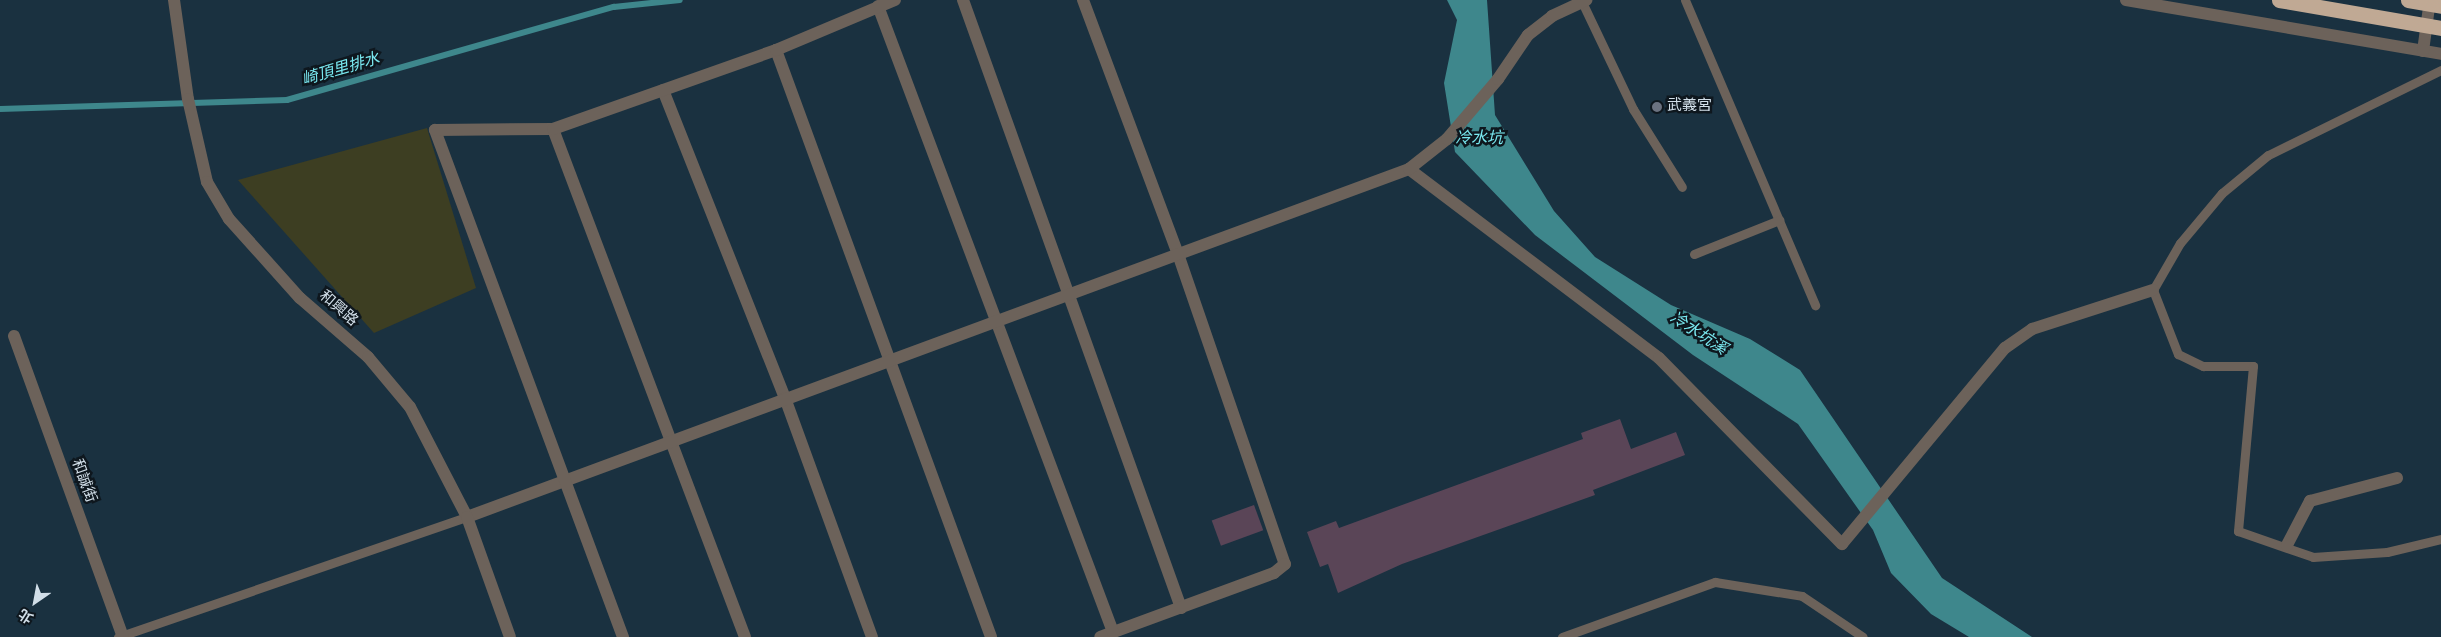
<!DOCTYPE html>
<html>
<head>
<meta charset="utf-8">
<style>
	body { margin:0 }
	#map { position:relative; width:2441px; height:637px; overflow:hidden; background:#1a3140; font-family:Overpass,"Noto Sans TC",sans-serif }
	div>[style] { position:absolute }
	[style*='--x'] { left:calc(var(--x)*1px); top:calc(var(--y)*1px); width:calc(var(--w)*1px); rotate:calc(var(--a)*1deg) }
	.green>* { inset:0; background:#3d3e22 }
	.water>* { inset:0; background:#3e878c }
	.stream>* { height:5.5px; margin:-2.75px; padding:0 2.75px; transform-origin:2.75px; border-radius:2.75px; background:#3e878c }
	.building>* { inset:0; background:#5a4557; transform-origin:0 0 }
	.service>* { height:9px; margin:-4.5px; padding:0 4.5px; transform-origin:4.5px; border-radius:4.5px; background:#6c625a }
	.minor>* { height:12px; margin:-6px; padding:0 6px; transform-origin:6px; border-radius:6px; background:#6c625a }
	.tertiary>* { height:12px; margin:-6px; padding:0 6px; transform-origin:6px; border-radius:6px; background:#6c625a }
	.motorway-bridge>* { height:15px; margin:-7.5px; padding:0 7.5px; transform-origin:7.5px; border-radius:7.5px; background:#c0a994 }
	.dots>* { width:14px; height:14px; translate:-50% -50%; box-sizing:border-box; border:2px solid #0e171e; border-radius:50% }
	span { translate:-50% -50%; white-space:nowrap; text-align:center; line-height:1.15; -webkit-text-stroke:5px #0e171e; paint-order:stroke }
	.poi-label { font-size:15px; color:#d1dee8 }
	.left { translate:0 -50%; text-align:left }
	.street-label { font-size:15px; color:#d1dee8 }
	.water-label { font-size:16px; color:#7ae9f1; font-style:italic }
	.north { position:absolute; left:10px; top:577px; width:50px; height:50px; -webkit-text-stroke:4px #0e171e; paint-order:stroke; rotate:213deg; font-size:14px; font-weight:700; line-height:20px; text-align:center; color:#d1dee8 }
	.north::after { content:''; display:block; margin:auto; width:18px; height:22px; background:#d1dee8; clip-path:polygon(50% 0,100% 100%,50% 72%,0 100%) }
</style>
</head>
<body>
<div id="map">
	<div class="green">
		<i style="clip-path:polygon(427px 128px,476px 288px,374px 333px,238px 180px)"></i>
	</div>
	<div class="water">
		<i style="clip-path:polygon(1447px 0,1487px 0,1495px 115px,1554px 211px,1595px 257px,1671px 305px,1750px 339px,1800px 370px,1942px 578px,2032px 637px,1969px 637px,1931px 614px,1891px 573px,1873px 530px,1798px 424px,1693px 355px,1535px 235px,1455px 152px,1444px 83px,1457px 20px)"></i>
	</div>
	<div class="stream">
		<i style="--x:0;--y:109;--w:287;--a:-1.8"></i>
		<i style="--x:287;--y:100;--w:340;--a:-15.9"></i>
		<i style="--x:614;--y:7;--w:66;--a:-6.1"></i>
	</div>
	<div class="building">
		<i style="clip-path:polygon(1620px 419px,1631px 449px,1676px 432px,1685px 455px,1593px 490px,1595px 495px,1402px 564px,1338px 593px,1328px 564px,1320px 567px,1307px 532px,1336px 521px,1339px 528px,1583px 439px,1581px 433px)"></i>
		<i style="left:1254px;top:505px;width:27px;height:45px;rotate:70deg"></i>
	</div>
	<div class="service">
		<i style="--x:1685;--y:0;--w:332;--a:66.9"></i>
		<i style="--x:1582;--y:2;--w:119;--a:64.5"></i>
		<i style="--x:1633;--y:109;--w:92;--a:57.9"></i>
		<i style="--x:2441;--y:70;--w:193;--a:153.8"></i>
		<i style="--x:2268;--y:155;--w:60;--a:140.4"></i>
		<i style="--x:2222;--y:193;--w:65;--a:130"></i>
		<i style="--x:2180;--y:243;--w:54;--a:119.9"></i>
		<i style="--x:2153;--y:290;--w:69;--a:68.7"></i>
		<i style="--x:2178;--y:354;--w:28;--a:26"></i>
		<i style="--x:2203;--y:366;--w:50;--a:0"></i>
		<i style="--x:2253;--y:366;--w:166;--a:95.2"></i>
		<i style="--x:2238;--y:531;--w:79;--a:19.1"></i>
		<i style="--x:2313;--y:557;--w:74;--a:-3.9"></i>
		<i style="--x:2387;--y:552;--w:56;--a:-13.5"></i>
		<i style="--x:1694;--y:254;--w:92;--a:-21.8"></i>
		<i style="--x:118;--y:637;--w:369;--a:-19"></i>
		<i style="--x:1562;--y:637;--w:163;--a:-19.8"></i>
		<i style="--x:1715;--y:582;--w:88;--a:9.1"></i>
		<i style="--x:1802;--y:596;--w:73;--a:33.9"></i>
	</div>
	<div class="minor">
		<i style="--x:963;--y:0;--w:646;--a:70.27"></i>
		<i style="--x:1083;--y:0;--w:271;--a:69.5"></i>
		<i style="--x:1178;--y:254;--w:328;--a:71"></i>
		<i style="--x:1285;--y:564;--w:14;--a:141"></i>
		<i style="--x:1274;--y:573;--w:185;--a:159.8"></i>
		<i style="--x:2126;--y:0;--w:320;--a:9.7"></i>
		<i style="--x:878;--y:6;--w:669;--a:69.42"></i>
		<i style="--x:776;--y:50;--w:625;--a:69.88"></i>
		<i style="--x:2423;--y:51;--w:51;--a:-82.2"></i>
		<i style="--x:663;--y:90;--w:331;--a:68.4"></i>
		<i style="--x:785;--y:398;--w:254;--a:70"></i>
		<i style="--x:553;--y:129;--w:543;--a:69.3"></i>
		<i style="--x:1409;--y:169;--w:313;--a:37.1"></i>
		<i style="--x:1659;--y:358;--w:261;--a:45.5"></i>
		<i style="--x:1842;--y:544;--w:255;--a:-50.3"></i>
		<i style="--x:2005;--y:348;--w:33;--a:-35"></i>
		<i style="--x:2032;--y:329;--w:127;--a:-17.9"></i>
		<i style="--x:14;--y:336;--w:320;--a:70.1"></i>
		<i style="--x:467;--y:517;--w:1004;--a:-20.28"></i>
		<i style="--x:1409;--y:169;--w:48;--a:-38.3"></i>
		<i style="--x:1447;--y:139;--w:79;--a:-49.6"></i>
		<i style="--x:1498;--y:79;--w:53;--a:-55.7"></i>
		<i style="--x:1528;--y:35;--w:31;--a:-38"></i>
		<i style="--x:1552;--y:16;--w:38;--a:-25"></i>
		<i style="--x:2287;--y:545;--w:50;--a:-62.4"></i>
		<i style="--x:2310;--y:501;--w:90;--a:-14.8"></i>
		<i style="--x:623;--y:637;--w:541;--a:-110.35"></i>
		<i style="--x:435;--y:130;--w:118;--a:-0.5"></i>
		<i style="--x:553;--y:129;--w:237;--a:-19.5"></i>
		<i style="--x:776;--y:50;--w:129;--a:-22.8"></i>
	</div>
	<div class="tertiary">
		<i style="--x:174;--y:0;--w:100;--a:82"></i>
		<i style="--x:188;--y:99;--w:85;--a:77.1"></i>
		<i style="--x:207;--y:182;--w:43;--a:59.3"></i>
		<i style="--x:229;--y:219;--w:106;--a:48.1"></i>
		<i style="--x:300;--y:298;--w:90;--a:40.9"></i>
		<i style="--x:368;--y:357;--w:65;--a:50"></i>
		<i style="--x:410;--y:407;--w:124;--a:62.6"></i>
		<i style="--x:467;--y:517;--w:127;--a:70.3"></i>
	</div>
	<div class="motorway-bridge">
		<i style="--x:2279;--y:0;--w:164;--a:9.8"></i>
		<i style="--x:2408;--y:0;--w:34;--a:10"></i>
	</div>
	<div class="dots">
		<i style="left:1657px;top:107px;background:#6b7280"></i>
	</div>
	<div class="poi-label">
		<span class="left" style="left:1667px;top:107px">武義宮</span>
	</div>
	<div class="street-label">
		<span style="left:338px;top:309px;rotate:41deg">和興路</span>
		<span style="left:83px;top:481px;rotate:70deg">和誠街</span>
	</div>
	<div class="water-label">
		<span style="left:341px;top:70px;rotate:-16deg">崎頂里排水</span>
		<span style="left:1479px;top:139px">冷水坑</span>
		<span style="left:1698px;top:334px;rotate:33deg">冷水坑溪</span>
	</div>
	<div class="north">北</div>
</div>
</body>
</html>
